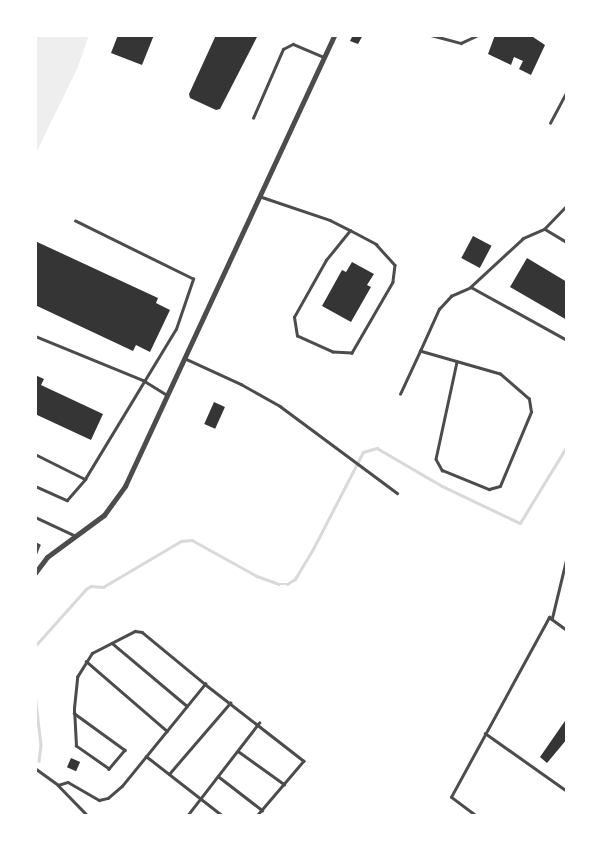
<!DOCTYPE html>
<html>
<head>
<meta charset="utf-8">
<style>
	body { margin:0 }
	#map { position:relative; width:602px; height:851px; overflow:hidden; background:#fff; font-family:Merriweather,serif }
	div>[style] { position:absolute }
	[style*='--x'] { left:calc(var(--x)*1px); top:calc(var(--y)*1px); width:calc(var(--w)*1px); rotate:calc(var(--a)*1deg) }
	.green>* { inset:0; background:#eee }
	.stream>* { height:2.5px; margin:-1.25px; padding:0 1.25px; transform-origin:1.25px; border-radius:1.25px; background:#d9d9d9 }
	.building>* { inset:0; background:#353535; transform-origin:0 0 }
	.service>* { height:2.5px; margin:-1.25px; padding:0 1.25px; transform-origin:1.25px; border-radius:1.25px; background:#4c4c4c }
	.minor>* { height:5px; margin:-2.5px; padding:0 2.5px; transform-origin:2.5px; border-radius:2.5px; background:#4c4c4c }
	span { translate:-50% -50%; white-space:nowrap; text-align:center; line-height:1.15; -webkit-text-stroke:5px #fff; paint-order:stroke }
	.frame { position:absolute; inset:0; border:37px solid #fff; pointer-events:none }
</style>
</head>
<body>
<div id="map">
	<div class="green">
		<i style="clip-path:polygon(35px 35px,89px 35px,77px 69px,35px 155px)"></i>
	</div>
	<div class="stream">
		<i style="--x:35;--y:646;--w:76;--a:-48.2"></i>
		<i style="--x:86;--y:589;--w:6;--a:-31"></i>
		<i style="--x:91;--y:586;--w:12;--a:5"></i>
		<i style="--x:103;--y:587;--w:91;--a:-30.5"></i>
		<i style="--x:181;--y:541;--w:11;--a:-5"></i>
		<i style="--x:192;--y:540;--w:74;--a:29"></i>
		<i style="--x:257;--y:576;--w:23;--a:20"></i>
		<i style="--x:279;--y:584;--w:8;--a:0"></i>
		<i style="--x:287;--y:584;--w:9;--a:-32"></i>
		<i style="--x:295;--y:579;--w:35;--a:-59"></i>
		<i style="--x:313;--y:549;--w:109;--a:-62.7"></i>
		<i style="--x:363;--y:452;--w:15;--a:-16"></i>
		<i style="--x:377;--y:448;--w:75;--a:30.3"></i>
		<i style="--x:442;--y:486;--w:86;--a:25.4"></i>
		<i style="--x:520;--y:523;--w:90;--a:-58.6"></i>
		<i style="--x:35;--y:672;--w:7;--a:90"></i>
		<i style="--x:35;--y:694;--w:51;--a:83.3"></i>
		<i style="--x:41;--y:745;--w:16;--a:97"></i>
	</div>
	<div class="building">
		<i style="clip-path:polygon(118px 35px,154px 35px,142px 65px,111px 53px)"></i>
		<i style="clip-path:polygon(216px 35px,258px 35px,220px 109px,216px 110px,190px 98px,189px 94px)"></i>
		<i style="clip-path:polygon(353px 35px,363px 35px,358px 44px,350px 41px)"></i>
		<i style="clip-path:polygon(495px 35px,530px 35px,545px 45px,531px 75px,519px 69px,523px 61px,514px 57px,511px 65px,488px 54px)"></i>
		<i style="left:473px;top:236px;width:21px;height:25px;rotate:28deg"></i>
		<i style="clip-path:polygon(35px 241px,158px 298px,156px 303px,170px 310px,150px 352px,136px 345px,133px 351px,35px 305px)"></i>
		<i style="clip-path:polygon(527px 258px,567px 282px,567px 320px,510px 287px)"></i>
		<i style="clip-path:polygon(352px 262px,374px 274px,367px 285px,371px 287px,351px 322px,322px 306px,342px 270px,346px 272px)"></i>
		<i style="clip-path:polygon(35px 375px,44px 379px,41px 385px,103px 414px,91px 440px,35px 414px)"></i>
		<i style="left:214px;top:402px;width:12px;height:24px;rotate:24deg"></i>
		<i style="clip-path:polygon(567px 718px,567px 739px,547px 763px,540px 757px)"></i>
		<i style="left:71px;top:758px;width:10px;height:10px;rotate:24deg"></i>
	</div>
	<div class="service">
		<i style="--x:431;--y:35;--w:31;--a:15"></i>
		<i style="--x:461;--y:43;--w:19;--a:-25"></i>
		<i style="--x:253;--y:118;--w:75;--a:-66.5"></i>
		<i style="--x:283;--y:49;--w:11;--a:-27"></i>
		<i style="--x:293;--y:44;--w:34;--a:23"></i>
		<i style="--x:550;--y:123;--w:36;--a:-62"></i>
		<i style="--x:259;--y:196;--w:75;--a:18.7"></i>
		<i style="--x:330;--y:220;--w:22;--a:27"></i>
		<i style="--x:350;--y:230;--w:30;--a:28"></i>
		<i style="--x:376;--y:244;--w:28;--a:48"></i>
		<i style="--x:395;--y:265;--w:17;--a:97"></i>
		<i style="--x:393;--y:282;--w:82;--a:120"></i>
		<i style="--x:352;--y:353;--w:19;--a:-177"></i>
		<i style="--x:333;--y:352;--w:39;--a:-156"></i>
		<i style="--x:297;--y:336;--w:19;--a:-99"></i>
		<i style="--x:294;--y:317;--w:65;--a:-60.7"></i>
		<i style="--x:326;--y:260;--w:38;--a:-51"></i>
		<i style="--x:567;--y:206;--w:32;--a:134"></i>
		<i style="--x:545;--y:229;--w:24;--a:156"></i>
		<i style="--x:523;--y:239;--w:71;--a:137.3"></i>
		<i style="--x:471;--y:287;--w:110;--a:28.9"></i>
		<i style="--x:545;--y:229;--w:26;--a:31"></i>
		<i style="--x:35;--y:336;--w:117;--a:22.2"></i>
		<i style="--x:143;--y:380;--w:28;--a:32"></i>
		<i style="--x:184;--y:358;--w:63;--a:24.5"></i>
		<i style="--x:241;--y:384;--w:45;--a:29.4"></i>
		<i style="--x:280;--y:406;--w:146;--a:36.6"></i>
		<i style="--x:457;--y:362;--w:99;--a:102.2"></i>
		<i style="--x:436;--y:459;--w:13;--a:61"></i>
		<i style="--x:442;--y:470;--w:51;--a:22"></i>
		<i style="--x:489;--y:489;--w:11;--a:-15"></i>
		<i style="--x:500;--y:486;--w:80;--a:-67.3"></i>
		<i style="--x:531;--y:412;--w:13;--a:-99"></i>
		<i style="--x:529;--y:399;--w:38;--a:-139"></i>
		<i style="--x:500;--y:374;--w:83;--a:-164"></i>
		<i style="--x:420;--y:351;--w:46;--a:-65.7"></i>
		<i style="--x:439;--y:309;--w:18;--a:-47"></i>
		<i style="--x:451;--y:296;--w:22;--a:-24"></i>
		<i style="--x:400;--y:394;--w:47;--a:-65.1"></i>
		<i style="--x:35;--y:454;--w:56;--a:26.6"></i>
		<i style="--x:35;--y:486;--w:35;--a:24"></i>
		<i style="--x:67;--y:500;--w:28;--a:-49"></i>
		<i style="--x:85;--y:479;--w:175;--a:-58.8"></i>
		<i style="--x:176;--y:329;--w:53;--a:-71.2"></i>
		<i style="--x:193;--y:279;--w:131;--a:-153.8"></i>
		<i style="--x:35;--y:517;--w:45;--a:24.9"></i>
		<i style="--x:35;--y:543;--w:4;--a:27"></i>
		<i style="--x:39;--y:545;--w:9;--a:111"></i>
		<i style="--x:552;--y:618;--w:64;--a:-76.4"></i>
		<i style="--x:112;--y:643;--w:98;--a:40"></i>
		<i style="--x:86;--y:661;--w:107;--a:40.8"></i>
		<i style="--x:74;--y:713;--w:63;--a:36"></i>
		<i style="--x:125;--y:750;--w:25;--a:130"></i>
		<i style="--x:109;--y:769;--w:40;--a:-145.1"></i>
		<i style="--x:76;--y:746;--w:33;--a:-93"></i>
		<i style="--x:74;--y:713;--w:5;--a:-90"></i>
		<i style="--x:74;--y:708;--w:31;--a:-84"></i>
		<i style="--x:77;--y:677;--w:28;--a:-58"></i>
		<i style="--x:92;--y:653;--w:48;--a:-27.1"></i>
		<i style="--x:135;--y:631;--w:7;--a:8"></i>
		<i style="--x:142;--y:632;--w:82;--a:39.5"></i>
		<i style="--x:485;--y:733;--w:100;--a:35.3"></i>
		<i style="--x:238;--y:751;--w:57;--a:35.7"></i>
		<i style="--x:146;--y:756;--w:98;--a:37.9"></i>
		<i style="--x:35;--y:768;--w:29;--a:36"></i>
		<i style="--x:58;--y:785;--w:10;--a:-17"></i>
		<i style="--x:68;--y:782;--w:36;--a:30"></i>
		<i style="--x:99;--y:800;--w:9;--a:-13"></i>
		<i style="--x:108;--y:798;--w:18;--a:-41"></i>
		<i style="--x:122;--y:786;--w:132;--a:-50.9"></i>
		<i style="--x:205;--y:684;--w:125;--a:37.9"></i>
		<i style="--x:304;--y:761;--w:72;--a:130.5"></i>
		<i style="--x:169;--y:774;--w:94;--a:-49.3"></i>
		<i style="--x:218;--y:776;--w:56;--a:37.7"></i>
		<i style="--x:58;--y:785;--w:43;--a:45.9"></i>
		<i style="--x:187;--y:816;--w:118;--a:-52.3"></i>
		<i style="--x:476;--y:816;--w:31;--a:-143"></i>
		<i style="--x:451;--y:797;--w:205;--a:-61.4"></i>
		<i style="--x:549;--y:617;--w:22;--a:36"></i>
	</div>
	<div class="minor">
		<i style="--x:35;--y:573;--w:20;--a:-53"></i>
		<i style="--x:47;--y:557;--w:71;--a:-36.4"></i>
		<i style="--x:104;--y:515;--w:36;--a:-54"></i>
		<i style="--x:125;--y:486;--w:497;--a:-65.1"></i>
	</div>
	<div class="frame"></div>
</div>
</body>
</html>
